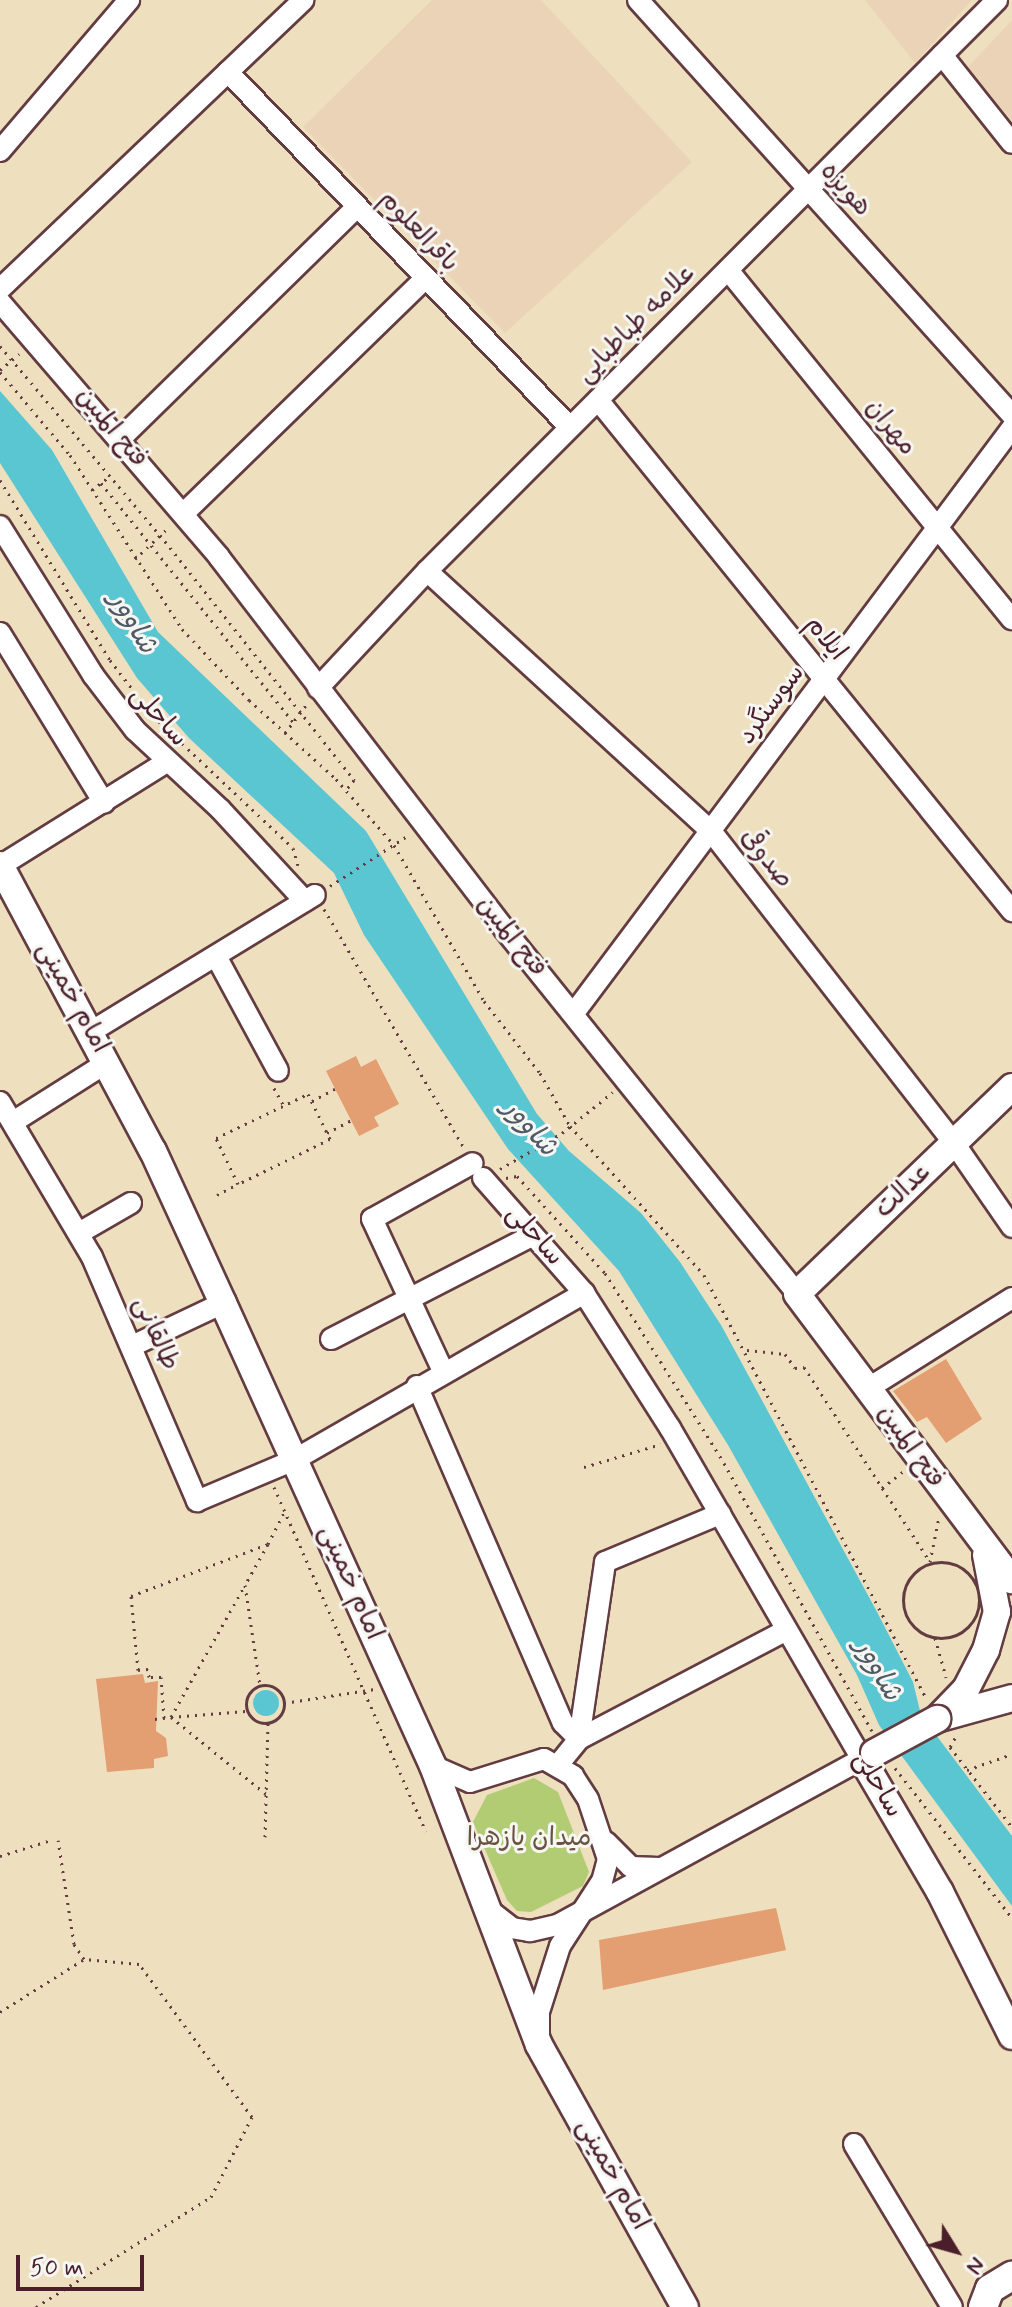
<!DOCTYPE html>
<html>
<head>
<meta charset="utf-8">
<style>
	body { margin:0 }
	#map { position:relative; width:1012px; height:2307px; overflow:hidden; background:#eedfbf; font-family:Mynerve,"Playpen Sans Arabic",sans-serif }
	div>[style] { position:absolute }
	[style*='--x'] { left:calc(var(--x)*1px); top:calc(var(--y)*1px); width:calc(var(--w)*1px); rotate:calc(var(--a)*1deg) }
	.built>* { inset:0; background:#ebd3b8 }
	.green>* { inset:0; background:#b1cc72 }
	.water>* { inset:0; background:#5ac6d1 }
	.round { border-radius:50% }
	.building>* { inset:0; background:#e39e71 }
	.path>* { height:3px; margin-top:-1.5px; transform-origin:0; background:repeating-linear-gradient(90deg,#633c41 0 2px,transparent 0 8px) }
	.path>.ring { margin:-1.5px; padding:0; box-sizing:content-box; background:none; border:3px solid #633c41; border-radius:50% }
	.roads { filter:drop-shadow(2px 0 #633c41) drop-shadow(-2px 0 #633c41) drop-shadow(0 2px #633c41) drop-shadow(0 -2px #633c41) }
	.minor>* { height:20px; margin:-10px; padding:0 10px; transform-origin:10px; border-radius:10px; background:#fff }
	.tertiary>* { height:26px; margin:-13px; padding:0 13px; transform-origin:13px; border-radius:13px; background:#fff }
	.secondary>* { height:28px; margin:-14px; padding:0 14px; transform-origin:14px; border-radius:14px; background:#fff }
	.bridges { filter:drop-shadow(2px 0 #633c41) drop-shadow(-2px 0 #633c41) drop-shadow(0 2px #633c41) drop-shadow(0 -2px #633c41) }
	.tertiary-bridge>* { height:26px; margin:-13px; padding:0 13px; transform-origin:13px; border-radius:13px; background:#fff }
	span { translate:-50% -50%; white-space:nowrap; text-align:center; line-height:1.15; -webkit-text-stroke:6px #f6f6f2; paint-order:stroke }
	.street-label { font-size:26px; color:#4a1f2b }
	.park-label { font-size:26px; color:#695340 }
	.water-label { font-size:28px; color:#505965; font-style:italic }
	.north { position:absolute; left:916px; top:2211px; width:80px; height:80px; -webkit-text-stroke:6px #f6f6f2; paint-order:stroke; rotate:127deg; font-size:22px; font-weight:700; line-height:32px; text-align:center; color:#4a1f2b }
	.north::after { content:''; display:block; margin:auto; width:28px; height:36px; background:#4a1f2b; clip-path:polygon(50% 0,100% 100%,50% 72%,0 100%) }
	.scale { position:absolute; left:16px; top:2255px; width:128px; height:36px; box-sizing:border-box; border:4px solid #4a1f2b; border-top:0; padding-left:10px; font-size:24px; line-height:28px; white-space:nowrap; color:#4a1f2b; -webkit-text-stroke:6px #f6f6f2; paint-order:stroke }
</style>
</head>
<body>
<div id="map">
	<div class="built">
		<i style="clip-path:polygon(432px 0,541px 0,692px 162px,505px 333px,303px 127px)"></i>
		<i style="clip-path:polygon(865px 0,972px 0,915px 63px)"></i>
		<i style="clip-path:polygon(1012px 20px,1012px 121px,968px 67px)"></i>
	</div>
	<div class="green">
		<i style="clip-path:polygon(534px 1778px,558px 1792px,589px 1872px,583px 1886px,531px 1912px,517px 1911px,507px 1900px,473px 1822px,487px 1795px)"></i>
	</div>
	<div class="water">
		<i style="clip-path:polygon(0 391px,52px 450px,158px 632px,366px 831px,537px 1114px,569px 1151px,641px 1213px,680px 1262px,721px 1325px,876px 1610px,913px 1682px,921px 1715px,1012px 1836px,1012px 1906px,879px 1725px,857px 1675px,728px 1445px,619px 1271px,508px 1149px,364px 935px,334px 873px,189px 738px,137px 678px,0 463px)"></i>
		<i class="round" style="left:253px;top:1690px;width:26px;height:26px"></i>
	</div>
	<div class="building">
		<i style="clip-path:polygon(356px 1056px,361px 1067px,376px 1059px,399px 1104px,374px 1117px,379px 1126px,359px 1136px,326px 1071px)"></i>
		<i style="clip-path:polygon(946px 1359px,982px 1419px,946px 1443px,927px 1417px,917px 1422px,893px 1391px)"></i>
		<i style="clip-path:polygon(143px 1674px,145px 1683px,158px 1681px,156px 1731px,166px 1738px,168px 1756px,154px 1759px,154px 1768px,107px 1772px,96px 1679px)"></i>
		<i style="clip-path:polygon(776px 1908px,786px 1950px,603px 1990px,599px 1940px)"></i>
	</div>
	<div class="path">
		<i style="--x:0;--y:346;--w:248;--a:49.8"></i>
		<i style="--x:160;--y:535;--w:313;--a:51.6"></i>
		<i style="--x:354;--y:780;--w:13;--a:129"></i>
		<i style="--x:0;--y:370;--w:25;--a:-40"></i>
		<i style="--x:0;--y:372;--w:109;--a:49.9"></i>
		<i style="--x:70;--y:455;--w:207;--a:57.2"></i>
		<i style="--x:182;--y:629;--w:98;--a:46.7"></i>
		<i style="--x:249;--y:700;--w:118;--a:42.2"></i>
		<i style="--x:336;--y:779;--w:88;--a:48.7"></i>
		<i style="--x:394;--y:845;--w:180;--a:60"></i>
		<i style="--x:484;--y:1001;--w:91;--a:52.1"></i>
		<i style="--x:540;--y:1073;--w:61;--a:60.5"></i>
		<i style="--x:570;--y:1126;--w:200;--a:48"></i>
		<i style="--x:704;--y:1275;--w:478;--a:62.3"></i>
		<i style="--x:0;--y:480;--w:211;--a:58.6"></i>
		<i style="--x:110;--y:660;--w:71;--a:52.5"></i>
		<i style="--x:153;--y:716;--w:192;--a:43.3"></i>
		<i style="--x:293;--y:848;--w:18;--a:74"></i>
		<i style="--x:101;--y:483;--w:307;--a:51.2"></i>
		<i style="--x:92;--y:490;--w:24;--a:-38"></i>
		<i style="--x:135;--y:559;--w:48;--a:-43.3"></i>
		<i style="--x:285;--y:733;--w:36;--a:-53"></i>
		<i style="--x:330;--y:886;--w:92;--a:-33"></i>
		<i style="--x:324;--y:909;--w:277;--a:59.6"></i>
		<i style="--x:274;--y:1088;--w:21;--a:61"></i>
		<i style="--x:308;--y:1094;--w:50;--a:63.9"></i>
		<i style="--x:330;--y:1139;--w:102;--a:153.9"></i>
		<i style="--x:238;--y:1184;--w:51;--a:-115.6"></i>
		<i style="--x:216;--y:1138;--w:102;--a:-25.6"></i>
		<i style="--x:312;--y:1101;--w:26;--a:-28"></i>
		<i style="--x:327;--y:1133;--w:27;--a:-28"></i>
		<i style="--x:500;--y:1169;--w:72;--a:-30.1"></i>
		<i style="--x:562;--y:1133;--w:65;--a:-38.8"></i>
		<i style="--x:506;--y:1178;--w:11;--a:-10"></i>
		<i style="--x:517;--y:1176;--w:131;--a:47.8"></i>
		<i style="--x:605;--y:1273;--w:224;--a:57.9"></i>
		<i style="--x:724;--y:1463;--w:306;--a:61.1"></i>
		<i style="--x:217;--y:1195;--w:24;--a:-28"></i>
		<i style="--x:747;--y:1350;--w:38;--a:6"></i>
		<i style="--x:785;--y:1354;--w:17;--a:54"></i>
		<i style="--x:795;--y:1368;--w:9;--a:-6"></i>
		<i style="--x:804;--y:1367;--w:232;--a:57.1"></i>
		<i style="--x:930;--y:1562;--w:46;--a:-78.7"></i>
		<i style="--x:584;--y:1467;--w:80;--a:-16.6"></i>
		<i style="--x:274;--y:1487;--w:376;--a:66.2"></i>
		<i style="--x:882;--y:1488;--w:29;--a:-38"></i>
		<i style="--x:268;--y:1544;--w:36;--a:-63"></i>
		<i class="ring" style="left:903px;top:1562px;width:73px;height:73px"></i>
		<i style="--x:935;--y:1638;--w:41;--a:74.2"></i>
		<i class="ring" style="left:246px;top:1685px;width:35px;height:35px"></i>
		<i style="--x:284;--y:1703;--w:92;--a:-8.7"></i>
		<i style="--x:171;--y:1717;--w:151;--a:-60.7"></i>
		<i style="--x:245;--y:1585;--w:101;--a:81.5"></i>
		<i style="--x:171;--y:1717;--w:75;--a:-4.6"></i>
		<i style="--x:164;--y:1718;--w:41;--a:-94.2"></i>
		<i style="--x:161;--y:1677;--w:12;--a:180"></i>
		<i style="--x:149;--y:1677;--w:8;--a:-97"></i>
		<i style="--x:148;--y:1669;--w:10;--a:174"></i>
		<i style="--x:138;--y:1670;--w:74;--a:-95.4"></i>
		<i style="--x:131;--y:1596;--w:147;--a:-20.8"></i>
		<i style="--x:268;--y:1544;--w:47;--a:119.3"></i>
		<i style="--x:155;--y:1719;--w:16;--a:-7"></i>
		<i style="--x:171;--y:1717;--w:122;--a:39"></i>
		<i style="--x:955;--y:1738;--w:10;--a:119"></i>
		<i style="--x:950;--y:1747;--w:101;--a:52.2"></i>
		<i style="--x:895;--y:1768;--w:190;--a:52"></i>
		<i style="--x:967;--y:1770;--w:48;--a:-19.6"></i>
		<i style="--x:265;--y:1837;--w:114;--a:-88.5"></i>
		<i style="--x:0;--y:1856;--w:53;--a:-17.4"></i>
		<i style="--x:0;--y:2012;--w:99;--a:-32.2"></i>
		<i style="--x:36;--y:2307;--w:207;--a:-32.2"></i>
		<i style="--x:211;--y:2197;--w:90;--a:-62.9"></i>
		<i style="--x:252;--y:2117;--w:190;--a:-126.4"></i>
		<i style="--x:139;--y:1964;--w:55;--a:-174.8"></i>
		<i style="--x:84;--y:1959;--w:18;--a:-124"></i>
		<i style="--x:74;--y:1944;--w:105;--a:-98.7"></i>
	</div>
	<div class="roads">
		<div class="minor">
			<i style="--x:638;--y:0;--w:559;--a:47.97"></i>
			<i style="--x:942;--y:55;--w:112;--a:51.5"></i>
			<i style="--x:228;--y:72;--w:493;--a:46.1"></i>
			<i style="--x:0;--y:151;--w:199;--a:-49.5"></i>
			<i style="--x:728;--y:270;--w:450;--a:50.9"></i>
			<i style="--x:0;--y:289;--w:419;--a:-43.6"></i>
			<i style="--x:0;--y:302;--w:336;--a:49.3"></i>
			<i style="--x:219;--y:557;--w:469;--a:52.5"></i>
			<i style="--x:504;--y:929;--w:468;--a:51.2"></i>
			<i style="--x:598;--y:400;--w:658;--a:50.99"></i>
			<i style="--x:121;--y:438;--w:330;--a:-44.4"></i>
			<i style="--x:183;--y:514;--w:339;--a:-44.2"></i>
			<i style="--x:0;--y:526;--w:176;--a:58"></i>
			<i style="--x:93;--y:675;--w:69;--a:52.6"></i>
			<i style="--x:135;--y:730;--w:116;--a:42.9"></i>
			<i style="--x:220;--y:809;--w:125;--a:47.3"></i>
			<i style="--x:427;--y:571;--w:385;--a:42.5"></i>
			<i style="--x:711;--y:831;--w:395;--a:52.1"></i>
			<i style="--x:954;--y:1143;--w:102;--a:55.4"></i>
			<i style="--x:0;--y:633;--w:199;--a:58.5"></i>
			<i style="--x:318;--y:688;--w:160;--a:-47"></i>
			<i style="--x:427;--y:571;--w:807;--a:-45.05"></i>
			<i style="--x:0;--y:866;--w:195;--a:-32"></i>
			<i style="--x:217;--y:958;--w:128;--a:61.6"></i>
			<i style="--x:574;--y:1013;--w:731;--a:-53.18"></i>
			<i style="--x:92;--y:1031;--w:261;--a:-31.4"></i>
			<i style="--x:0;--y:1102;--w:180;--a:59.3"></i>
			<i style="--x:92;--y:1257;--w:266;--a:66.7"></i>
			<i style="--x:197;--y:1501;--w:105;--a:-22.9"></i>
			<i style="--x:294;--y:1460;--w:335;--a:-29.9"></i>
			<i style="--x:13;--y:1122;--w:112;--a:-32.3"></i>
			<i style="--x:483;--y:1178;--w:153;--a:48.7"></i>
			<i style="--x:584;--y:1293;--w:160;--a:57.5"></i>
			<i style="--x:670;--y:1428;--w:383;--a:59.9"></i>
			<i style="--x:862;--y:1759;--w:347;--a:151.4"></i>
			<i style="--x:557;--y:1925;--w:28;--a:167"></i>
			<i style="--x:530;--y:1931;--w:18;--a:-171"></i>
			<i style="--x:512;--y:1928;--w:31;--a:-142"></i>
			<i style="--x:79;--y:1233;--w:60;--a:-30"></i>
			<i style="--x:331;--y:1339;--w:227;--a:-27.2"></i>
			<i style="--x:132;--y:1346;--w:101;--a:-25.3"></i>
			<i style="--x:443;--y:1371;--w:168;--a:-115"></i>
			<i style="--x:372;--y:1219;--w:115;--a:-29"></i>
			<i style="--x:417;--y:1386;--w:367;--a:66.6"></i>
			<i style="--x:563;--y:1723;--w:23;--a:45"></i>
			<i style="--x:867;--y:1389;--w:171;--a:-32.1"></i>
			<i style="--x:579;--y:1739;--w:179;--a:-81.6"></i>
			<i style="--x:605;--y:1562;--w:125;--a:-22.7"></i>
			<i style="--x:558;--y:1765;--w:33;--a:-51"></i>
			<i style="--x:579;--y:1739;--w:233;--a:-27.7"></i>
			<i style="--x:433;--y:1766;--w:40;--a:23.4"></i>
			<i style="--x:470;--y:1782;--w:77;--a:-17.3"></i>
			<i style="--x:544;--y:1759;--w:34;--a:30"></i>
			<i style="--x:573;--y:1776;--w:27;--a:57"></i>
			<i style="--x:588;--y:1799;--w:63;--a:71.6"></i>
			<i style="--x:608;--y:1859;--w:23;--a:105"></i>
			<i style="--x:602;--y:1881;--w:77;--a:122.9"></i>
			<i style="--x:560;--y:1946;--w:69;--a:107.7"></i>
			<i style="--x:539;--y:2012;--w:25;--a:90"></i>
			<i style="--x:606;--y:1842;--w:35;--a:45"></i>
			<i style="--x:631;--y:1867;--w:28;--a:2"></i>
			<i style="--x:854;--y:2144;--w:190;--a:59"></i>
		</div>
		<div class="tertiary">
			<i style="--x:0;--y:865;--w:324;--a:61.9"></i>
			<i style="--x:153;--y:1151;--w:167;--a:65.3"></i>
			<i style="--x:223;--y:1303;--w:508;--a:65.6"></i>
			<i style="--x:433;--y:1766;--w:298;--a:69.2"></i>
			<i style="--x:539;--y:2045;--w:300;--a:60.9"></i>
			<i style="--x:1012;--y:1087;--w:298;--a:136.1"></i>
			<i style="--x:797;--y:1294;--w:358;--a:53.1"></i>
			<i style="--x:940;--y:1718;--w:75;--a:-15.5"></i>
			<i style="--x:937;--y:1719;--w:42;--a:-46"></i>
			<i style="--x:966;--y:1689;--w:44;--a:-62.9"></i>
			<i style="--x:986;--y:1650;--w:40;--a:-74"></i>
			<i style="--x:997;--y:1612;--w:58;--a:-100.9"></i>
			<i style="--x:874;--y:1753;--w:13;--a:153"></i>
			<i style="--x:862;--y:1759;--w:154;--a:59.6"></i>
			<i style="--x:940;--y:1892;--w:161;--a:63.4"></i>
		</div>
		<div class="secondary">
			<i style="--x:983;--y:2307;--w:19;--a:-69"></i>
			<i style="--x:990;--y:2289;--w:26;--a:-31"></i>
		</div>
	</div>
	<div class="bridges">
		<div class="tertiary-bridge">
			<i style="--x:874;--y:1753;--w:72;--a:-28.4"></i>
		</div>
	</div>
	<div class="street-label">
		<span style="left:845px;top:190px;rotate:48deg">هویزه</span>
		<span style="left:418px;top:232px;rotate:46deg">باقرالعلوم</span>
		<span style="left:637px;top:324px;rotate:-45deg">علامه طباطبایی</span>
		<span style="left:111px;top:428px;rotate:50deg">فتح المبین</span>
		<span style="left:890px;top:428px;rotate:51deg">مهران</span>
		<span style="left:825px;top:639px;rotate:51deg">ایلام</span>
		<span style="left:772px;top:705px;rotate:-53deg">سوسنگرد</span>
		<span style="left:158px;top:717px;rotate:48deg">ساحلی</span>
		<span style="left:766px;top:859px;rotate:52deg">صدوقی</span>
		<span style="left:511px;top:937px;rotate:51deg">فتح المبین</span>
		<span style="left:72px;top:998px;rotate:61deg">امام خمینی</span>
		<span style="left:904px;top:1191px;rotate:-44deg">عدالت</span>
		<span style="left:534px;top:1236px;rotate:48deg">ساحلی</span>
		<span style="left:155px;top:1334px;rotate:66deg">طالقانی</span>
		<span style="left:910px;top:1447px;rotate:54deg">فتح المبین</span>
		<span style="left:350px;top:1583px;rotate:66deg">امام خمینی</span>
		<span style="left:877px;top:1785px;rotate:59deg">ساحلی</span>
		<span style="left:612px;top:2175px;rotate:61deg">امام خمینی</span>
	</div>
	<div class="park-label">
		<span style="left:529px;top:1839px">میدان یازهرا</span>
	</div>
	<div class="water-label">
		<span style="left:132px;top:623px;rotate:59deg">شاوور</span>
		<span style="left:529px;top:1128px;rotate:48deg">شاوور</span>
		<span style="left:877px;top:1670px;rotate:60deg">شاوور</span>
	</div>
	<div class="north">N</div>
	<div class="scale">50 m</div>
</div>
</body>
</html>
